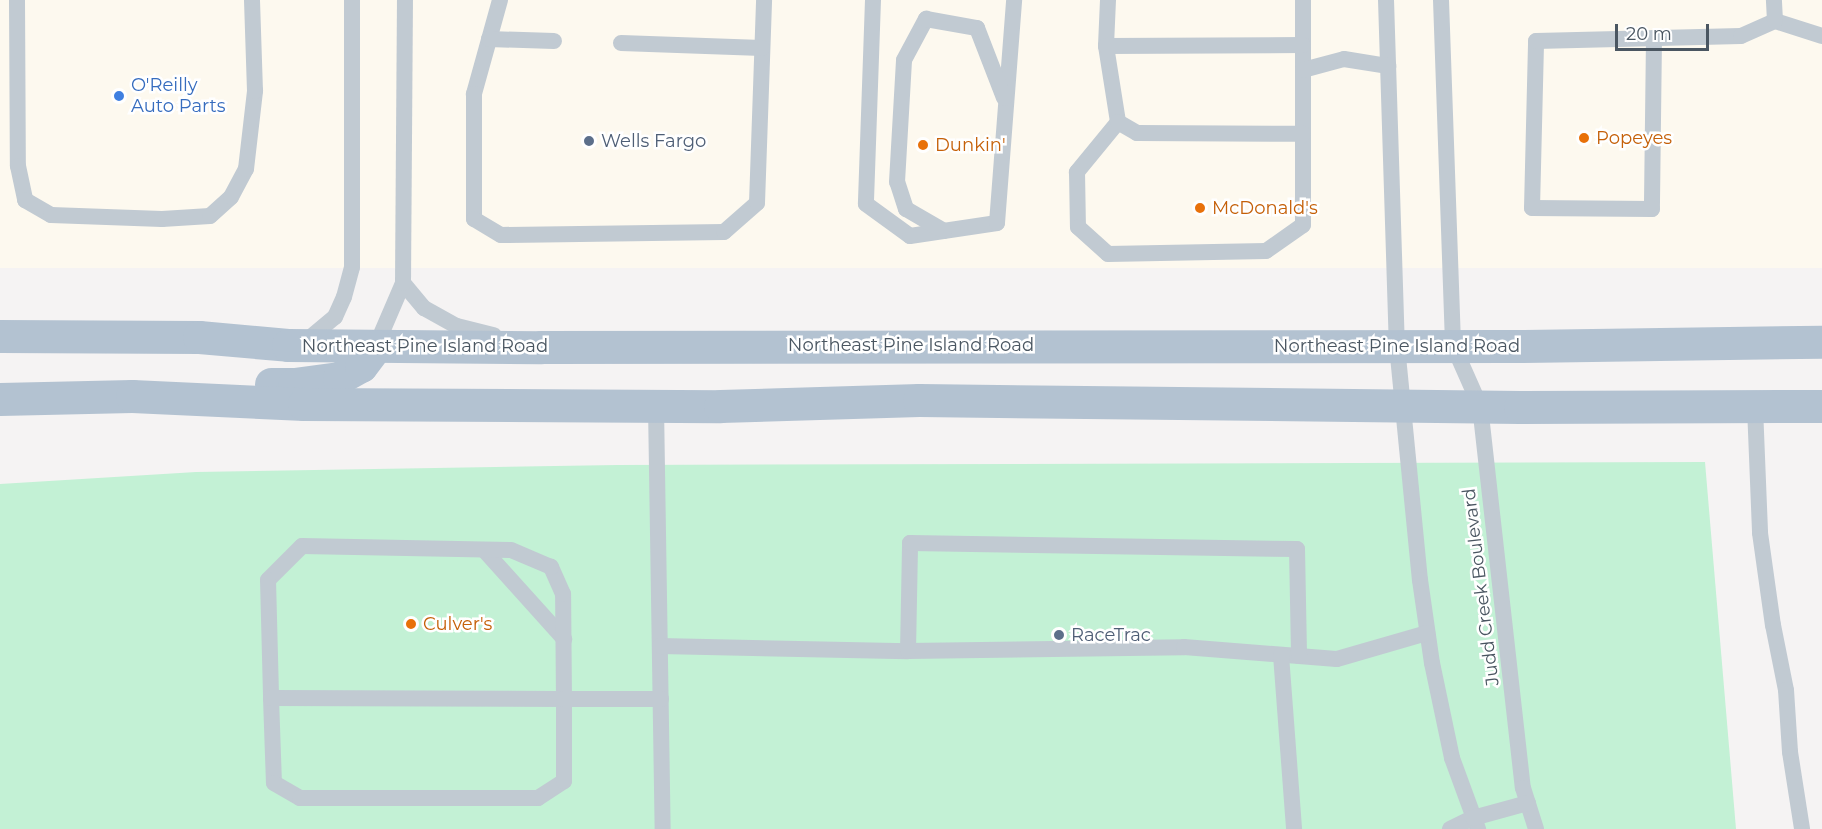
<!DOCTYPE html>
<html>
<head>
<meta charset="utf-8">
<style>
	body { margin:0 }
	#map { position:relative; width:1822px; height:829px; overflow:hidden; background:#f5f3f3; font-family:Montserrat,sans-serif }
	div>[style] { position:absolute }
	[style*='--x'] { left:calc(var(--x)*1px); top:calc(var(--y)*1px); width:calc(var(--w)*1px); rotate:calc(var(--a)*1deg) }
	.commercial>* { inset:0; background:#fdf9ef; transform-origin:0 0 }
	.green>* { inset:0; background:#c3f1d5 }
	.service>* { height:16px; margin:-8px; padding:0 8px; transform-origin:8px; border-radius:8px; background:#c1cad2 }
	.primary>* { height:33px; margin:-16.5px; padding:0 16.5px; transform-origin:16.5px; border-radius:16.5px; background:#b3c2d1 }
	.dots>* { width:16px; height:16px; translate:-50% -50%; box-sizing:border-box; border:3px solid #fff; border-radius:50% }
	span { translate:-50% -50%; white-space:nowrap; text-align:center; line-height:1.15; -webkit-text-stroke:5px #fff; paint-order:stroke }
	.shop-label { font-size:18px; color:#366cbe }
	.left { translate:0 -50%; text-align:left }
	.food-label { font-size:18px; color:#c56008 }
	.service-label { font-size:18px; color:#4e5e75 }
	.street-label { font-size:18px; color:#4a5661 }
	.scale { position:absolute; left:1615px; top:24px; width:94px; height:27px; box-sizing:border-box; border:3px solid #4a5661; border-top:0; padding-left:8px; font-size:18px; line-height:21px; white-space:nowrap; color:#4a5661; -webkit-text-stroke:4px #fff; paint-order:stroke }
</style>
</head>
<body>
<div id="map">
	<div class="commercial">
		<i style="left:0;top:0;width:1822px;height:268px"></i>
	</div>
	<div class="green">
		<i style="clip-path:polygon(1705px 462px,1736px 829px,0 829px,0 484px,196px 472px,617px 465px)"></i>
	</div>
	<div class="service">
		<i style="--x:17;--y:0;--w:166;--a:89.7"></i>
		<i style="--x:18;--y:166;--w:35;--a:78"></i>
		<i style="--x:25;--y:200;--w:30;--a:30"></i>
		<i style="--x:51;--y:215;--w:111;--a:2.1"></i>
		<i style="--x:162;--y:219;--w:48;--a:-3.6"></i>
		<i style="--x:210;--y:216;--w:28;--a:-42"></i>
		<i style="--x:231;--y:197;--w:32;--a:-62"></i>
		<i style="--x:246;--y:169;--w:79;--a:-83.4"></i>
		<i style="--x:255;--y:91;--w:91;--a:-91.9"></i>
		<i style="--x:500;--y:0;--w:98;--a:105.5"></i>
		<i style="--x:474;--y:94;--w:125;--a:90"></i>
		<i style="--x:474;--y:219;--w:31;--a:31"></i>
		<i style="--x:501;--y:235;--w:223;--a:-0.8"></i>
		<i style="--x:724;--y:232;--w:44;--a:-41.3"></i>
		<i style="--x:757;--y:203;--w:203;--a:-88"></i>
		<i style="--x:873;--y:0;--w:204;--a:92"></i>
		<i style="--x:866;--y:204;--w:54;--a:36"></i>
		<i style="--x:910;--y:236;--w:88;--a:-8.5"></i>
		<i style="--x:997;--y:223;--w:224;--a:-85.6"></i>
		<i style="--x:1108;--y:0;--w:46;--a:92.5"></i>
		<i style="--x:1106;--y:46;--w:77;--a:81"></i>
		<i style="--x:1118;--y:122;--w:65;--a:129.4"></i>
		<i style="--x:1077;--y:172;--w:55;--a:89"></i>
		<i style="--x:1078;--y:227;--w:40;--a:42"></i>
		<i style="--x:1108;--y:254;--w:158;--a:-1.1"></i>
		<i style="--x:1266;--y:251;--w:45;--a:-35.1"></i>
		<i style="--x:1303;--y:225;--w:225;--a:-90"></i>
		<i style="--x:1386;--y:0;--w:346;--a:88.2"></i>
		<i style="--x:1397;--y:346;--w:235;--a:84.4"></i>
		<i style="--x:1420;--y:580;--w:84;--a:81.8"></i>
		<i style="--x:1432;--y:663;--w:97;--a:78.1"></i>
		<i style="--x:1452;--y:758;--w:76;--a:69.9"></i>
		<i style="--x:1441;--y:0;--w:345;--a:88"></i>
		<i style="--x:1453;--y:345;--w:67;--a:66.1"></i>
		<i style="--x:1480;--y:406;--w:384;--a:83.6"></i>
		<i style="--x:1523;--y:788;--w:43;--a:72.4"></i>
		<i style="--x:1775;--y:21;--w:49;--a:17.7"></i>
		<i style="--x:1654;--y:38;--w:171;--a:90.7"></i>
		<i style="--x:1652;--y:209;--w:120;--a:-179.5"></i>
		<i style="--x:1532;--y:208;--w:167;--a:-88.6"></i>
		<i style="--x:1536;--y:41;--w:205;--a:-1.4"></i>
		<i style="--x:1741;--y:36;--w:37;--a:-24"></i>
		<i style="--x:1775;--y:21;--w:21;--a:-93"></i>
		<i style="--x:489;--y:39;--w:65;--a:1.8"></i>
		<i style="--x:621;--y:43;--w:141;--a:2"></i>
		<i style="--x:1106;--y:46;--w:197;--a:-0.3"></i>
		<i style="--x:1303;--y:70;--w:42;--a:-15"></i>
		<i style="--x:1344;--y:59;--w:45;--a:9"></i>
		<i style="--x:1118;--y:122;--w:22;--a:30"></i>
		<i style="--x:1137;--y:133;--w:166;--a:0.3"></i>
		<i style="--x:944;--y:231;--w:44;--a:-149.9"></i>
		<i style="--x:906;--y:209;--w:28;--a:-108"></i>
		<i style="--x:897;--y:182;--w:122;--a:-86.7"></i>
		<i style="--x:904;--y:60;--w:47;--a:-61.8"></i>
		<i style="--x:926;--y:19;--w:52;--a:10"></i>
		<i style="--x:977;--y:28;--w:75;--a:68.9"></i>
		<i style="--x:403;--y:283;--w:33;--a:50"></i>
		<i style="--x:424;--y:308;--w:38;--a:29"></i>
		<i style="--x:457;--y:326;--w:38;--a:14"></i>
		<i style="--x:305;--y:342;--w:39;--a:-40"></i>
		<i style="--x:335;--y:317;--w:22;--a:-66"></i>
		<i style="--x:344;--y:297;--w:31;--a:-75"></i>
		<i style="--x:352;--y:267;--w:267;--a:-90"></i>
		<i style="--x:376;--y:346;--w:69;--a:-66.8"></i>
		<i style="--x:403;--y:283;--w:283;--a:-89.6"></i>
		<i style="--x:656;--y:406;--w:423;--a:89.1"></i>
		<i style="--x:1755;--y:407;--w:126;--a:87.7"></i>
		<i style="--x:1760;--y:533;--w:93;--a:82"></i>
		<i style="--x:1773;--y:625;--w:66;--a:78.7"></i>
		<i style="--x:1786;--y:690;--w:62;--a:86.3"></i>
		<i style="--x:1790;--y:752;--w:78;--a:81.1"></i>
		<i style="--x:484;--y:550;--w:120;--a:48"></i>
		<i style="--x:660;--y:646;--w:248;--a:1.2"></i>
		<i style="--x:908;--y:651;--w:276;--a:-0.8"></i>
		<i style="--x:1184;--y:647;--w:153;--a:4.5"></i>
		<i style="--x:1337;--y:659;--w:94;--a:-16.1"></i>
		<i style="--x:908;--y:651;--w:108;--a:-88.9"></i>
		<i style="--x:910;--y:543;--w:387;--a:0.9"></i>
		<i style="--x:1297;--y:549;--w:107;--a:88.9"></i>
		<i style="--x:1281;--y:655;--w:174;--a:85.7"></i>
		<i style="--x:271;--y:698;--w:85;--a:88"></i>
		<i style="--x:274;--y:783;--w:30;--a:30"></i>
		<i style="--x:300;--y:798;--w:238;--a:0"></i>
		<i style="--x:538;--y:798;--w:31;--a:-33"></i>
		<i style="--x:564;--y:781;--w:82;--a:-90"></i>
		<i style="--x:564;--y:699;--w:105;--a:-90.5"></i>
		<i style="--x:563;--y:594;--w:30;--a:-114"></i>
		<i style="--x:551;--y:567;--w:43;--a:-157"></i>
		<i style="--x:511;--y:550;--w:209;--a:-178.9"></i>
		<i style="--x:302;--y:546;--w:48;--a:135"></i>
		<i style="--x:268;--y:580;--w:118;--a:88.5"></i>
		<i style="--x:271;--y:698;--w:293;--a:0.2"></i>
		<i style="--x:564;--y:699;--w:97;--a:0"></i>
		<i style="--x:1450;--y:829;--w:25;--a:-26"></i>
		<i style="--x:1473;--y:818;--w:57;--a:-15.3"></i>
	</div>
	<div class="primary">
		<i style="--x:0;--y:336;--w:199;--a:0.3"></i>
		<i style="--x:199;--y:337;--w:89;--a:5.1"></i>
		<i style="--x:288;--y:345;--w:253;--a:0.5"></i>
		<i style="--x:541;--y:347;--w:976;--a:-0.06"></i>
		<i style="--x:1517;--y:346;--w:305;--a:-0.8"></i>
		<i style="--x:271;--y:384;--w:23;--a:0"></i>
		<i style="--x:294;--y:384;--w:45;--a:-7.6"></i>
		<i style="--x:339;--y:378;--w:25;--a:-29"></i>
		<i style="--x:361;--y:366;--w:25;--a:-53"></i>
		<i style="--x:0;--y:399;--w:132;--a:-1.3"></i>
		<i style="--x:132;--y:396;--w:172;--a:2.7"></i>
		<i style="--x:304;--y:404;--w:416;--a:0.3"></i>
		<i style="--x:720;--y:406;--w:199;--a:-1.7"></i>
		<i style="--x:919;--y:400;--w:601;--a:0.67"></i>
		<i style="--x:1520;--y:407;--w:302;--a:-0.2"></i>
	</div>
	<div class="dots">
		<i style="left:119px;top:96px;background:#3f7fe0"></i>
		<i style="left:1584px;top:138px;background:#e8710a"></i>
		<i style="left:589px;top:141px;background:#5c6f8a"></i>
		<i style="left:923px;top:145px;background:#e8710a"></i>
		<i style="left:1200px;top:208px;background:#e8710a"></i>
		<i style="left:411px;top:624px;background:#e8710a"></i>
		<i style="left:1059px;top:635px;background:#5c6f8a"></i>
	</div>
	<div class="shop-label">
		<span class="left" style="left:131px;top:96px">O'Reilly<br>Auto Parts</span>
	</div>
	<div class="food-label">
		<span class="left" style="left:1596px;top:138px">Popeyes</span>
		<span class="left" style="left:935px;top:145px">Dunkin'</span>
		<span class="left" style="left:1212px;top:208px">McDonald's</span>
		<span class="left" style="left:423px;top:624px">Culver's</span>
	</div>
	<div class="service-label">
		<span class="left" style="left:601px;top:141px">Wells Fargo</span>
		<span class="left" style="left:1071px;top:635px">RaceTrac</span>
	</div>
	<div class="street-label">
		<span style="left:911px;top:345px">Northeast Pine Island Road</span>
		<span style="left:425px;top:346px">Northeast Pine Island Road</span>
		<span style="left:1397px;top:346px">Northeast Pine Island Road</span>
		<span style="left:1481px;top:587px;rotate:-97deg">Judd Creek Boulevard</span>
	</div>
	<div class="scale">20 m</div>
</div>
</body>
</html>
